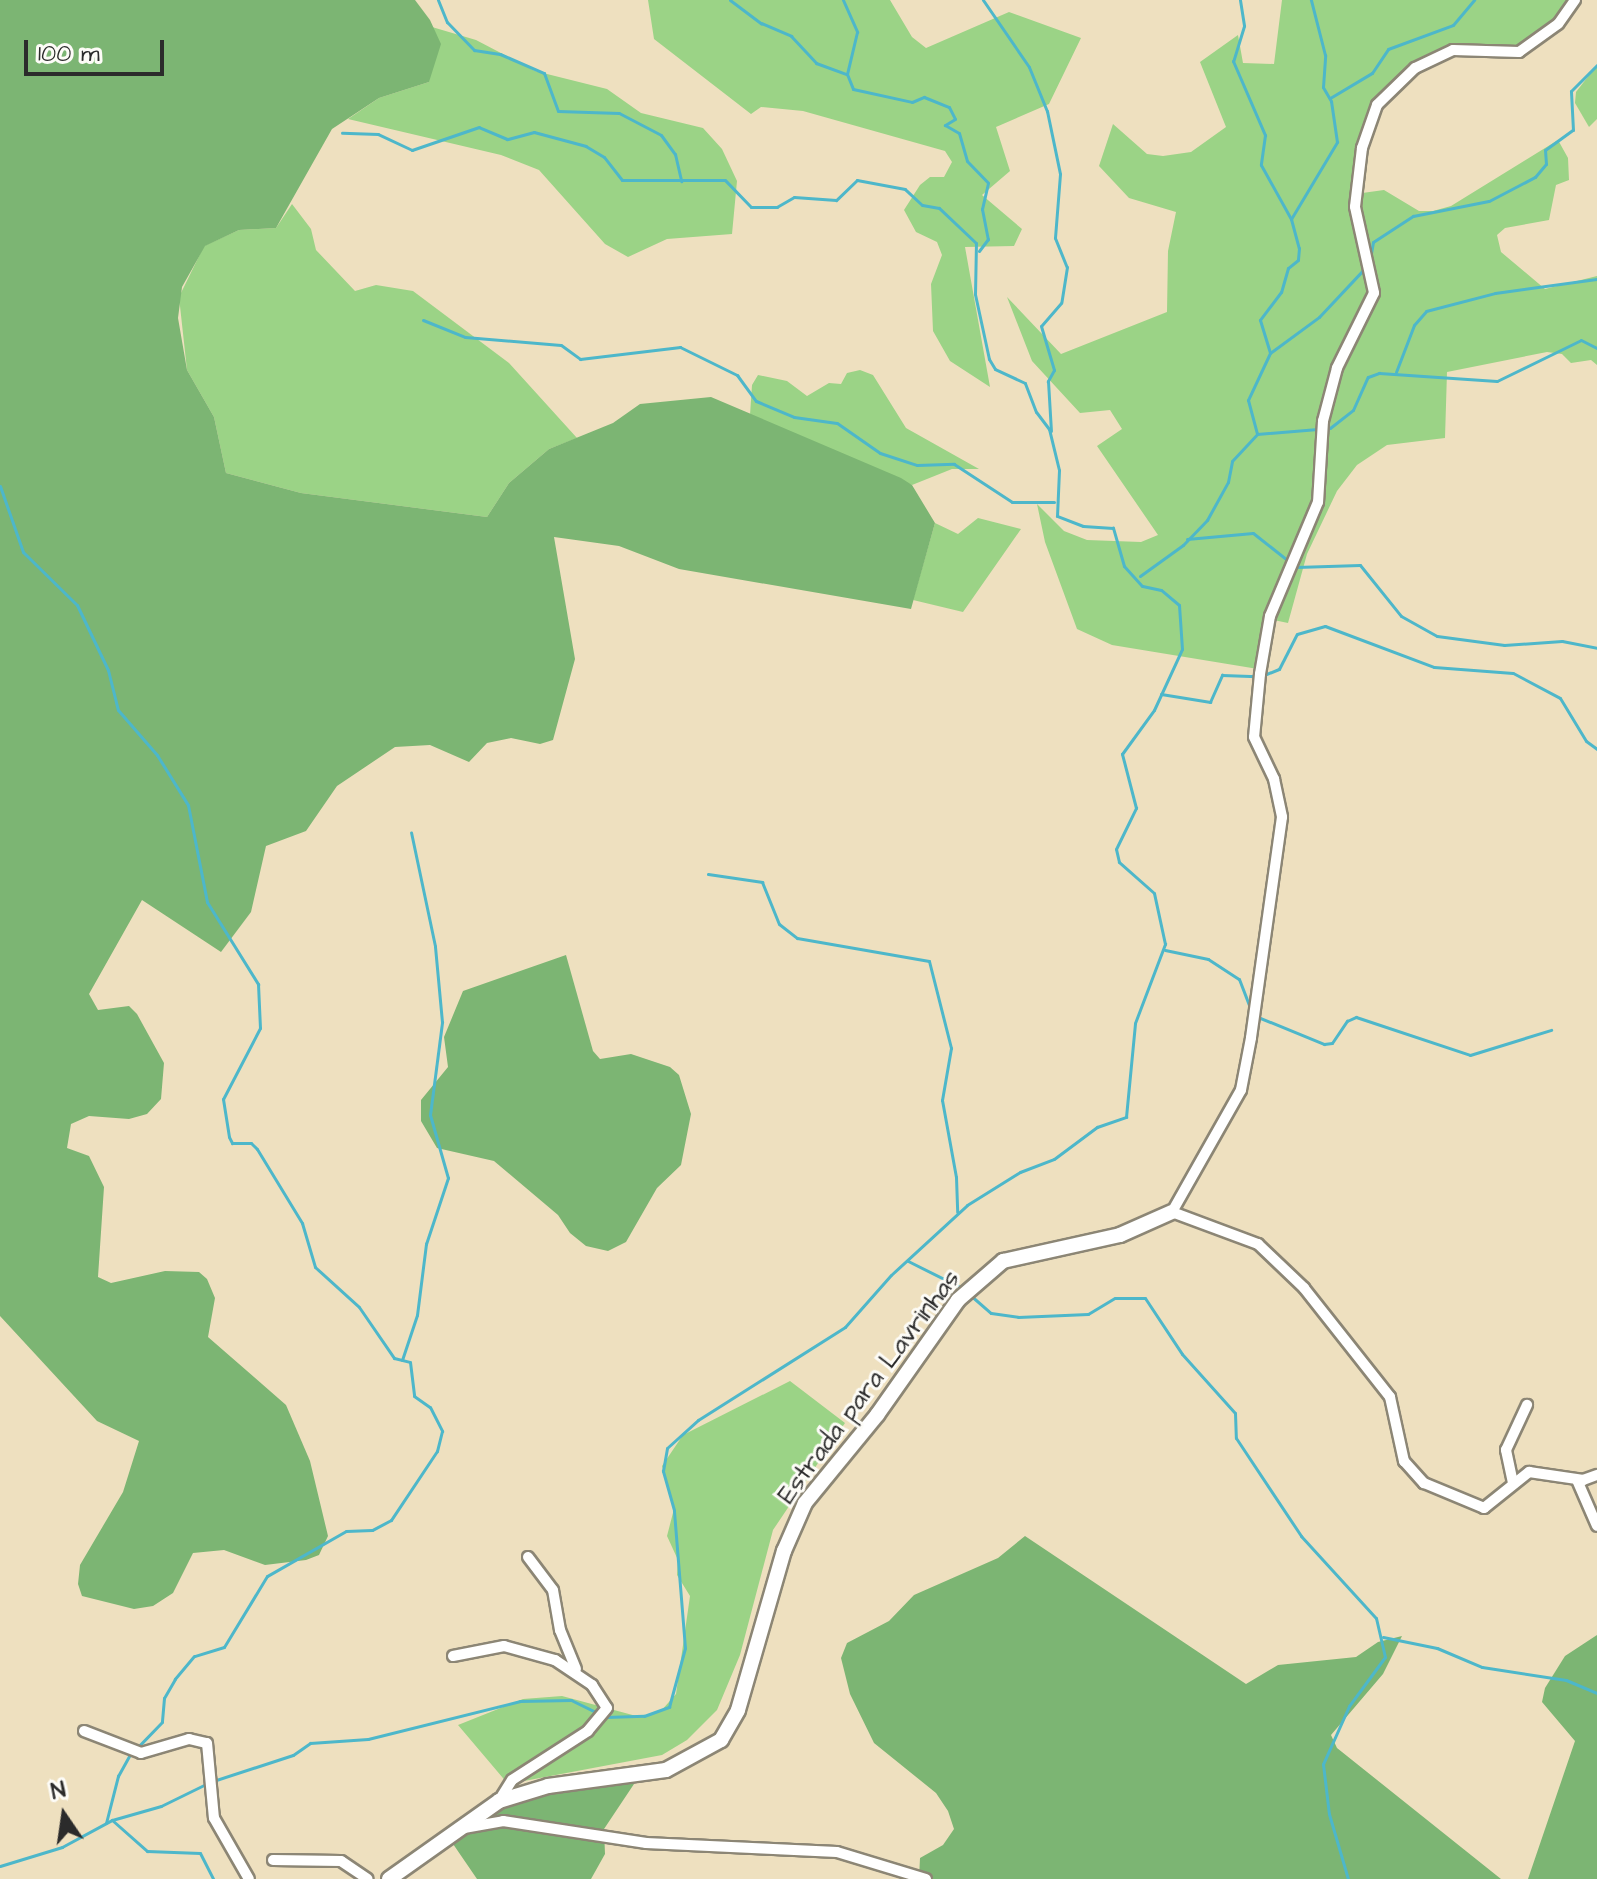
<!DOCTYPE html>
<html>
<head>
<meta charset="utf-8">
<style>
	body { margin:0 }
	#map { position:relative; width:1597px; height:1879px; overflow:hidden; background:#eee0bf; font-family:"Architects Daughter",sans-serif }
	div>[style] { position:absolute }
	[style*='--x'] { left:calc(var(--x)*1px); top:calc(var(--y)*1px); width:calc(var(--w)*1px); rotate:calc(var(--a)*1deg) }
	.green>* { inset:0; background:#9bd386 }
	.forest>* { inset:0; background:#7cb573 }
	.stream>* { height:3px; margin:-1.5px; padding:0 1.5px; transform-origin:1.5px; border-radius:1.5px; background:#4db7ca }
	.roads { filter:drop-shadow(2px 0 #8c8675) drop-shadow(-2px 0 #8c8675) drop-shadow(0 2px #8c8675) drop-shadow(0 -2px #8c8675) }
	.minor>* { height:10px; margin:-5px; padding:0 5px; transform-origin:5px; border-radius:5px; background:#fff }
	.tertiary>* { height:14px; margin:-7px; padding:0 7px; transform-origin:7px; border-radius:7px; background:#fff }
	span { translate:-50% -50%; white-space:nowrap; text-align:center; line-height:1.15; -webkit-text-stroke:6px #fdfcf7; paint-order:stroke }
	.street-label { font-size:26px; color:#2b2b2b }
	.north { position:absolute; left:24px; top:1775px; width:80px; height:80px; -webkit-text-stroke:6px #fdfcf7; paint-order:stroke; rotate:347deg; font-size:22px; font-weight:700; line-height:32px; text-align:center; color:#2b2b2b }
	.north::after { content:''; display:block; margin:auto; width:28px; height:36px; background:#2b2b2b; clip-path:polygon(50% 0,100% 100%,50% 72%,0 100%) }
	.scale { position:absolute; left:24px; top:40px; width:140px; height:36px; box-sizing:border-box; border:4px solid #2b2b2b; border-top:0; padding-left:10px; font-size:24px; line-height:28px; white-space:nowrap; color:#2b2b2b; -webkit-text-stroke:6px #fdfcf7; paint-order:stroke }
</style>
</head>
<body>
<div id="map">
	<div class="green">
		<i style="clip-path:polygon(648px 0,890px 0,912px 37px,926px 48px,1009px 12px,1081px 38px,1049px 104px,996px 127px,1010px 171px,982px 195px,1022px 229px,1014px 246px,965px 247px,990px 387px,950px 361px,933px 331px,931px 284px,942px 255px,937px 242px,916px 232px,904px 210px,920px 185px,930px 177px,944px 177px,952px 162px,945px 151px,803px 111px,761px 107px,751px 114px,654px 39px)"></i>
		<i style="clip-path:polygon(1282px 0,1573px 0,1526px 45px,1454px 51px,1380px 92px,1355px 149px,1355px 194px,1384px 190px,1419px 211px,1433px 211px,1451px 206px,1558px 140px,1568px 158px,1569px 180px,1556px 185px,1549px 220px,1505px 228px,1497px 235px,1501px 252px,1545px 289px,1597px 276px,1597px 365px,1591px 360px,1571px 363px,1562px 354px,1547px 352px,1447px 372px,1445px 438px,1387px 445px,1357px 465px,1337px 491px,1307px 554px,1288px 623px,1269px 619px,1258px 669px,1112px 645px,1077px 629px,1045px 542px,1037px 504px,1064px 531px,1087px 540px,1141px 542px,1158px 535px,1097px 446px,1122px 429px,1110px 410px,1080px 413px,1032px 361px,1007px 297px,1061px 354px,1167px 312px,1168px 251px,1176px 212px,1129px 198px,1099px 166px,1113px 124px,1147px 154px,1163px 156px,1191px 152px,1226px 127px,1200px 62px,1238px 35px,1243px 63px,1274px 64px)"></i>
		<i style="clip-path:polygon(432px 27px,476px 40px,535px 71px,607px 89px,641px 113px,703px 128px,722px 149px,737px 181px,732px 234px,667px 239px,628px 257px,605px 244px,539px 170px,501px 155px,348px 119px,379px 98px,429px 82px)"></i>
		<i style="clip-path:polygon(1597px 65px,1597px 119px,1589px 127px,1575px 103px,1576px 92px)"></i>
		<i style="clip-path:polygon(292px 204px,311px 229px,316px 250px,355px 291px,376px 285px,413px 291px,509px 363px,577px 438px,549px 449px,509px 483px,487px 517px,301px 493px,226px 473px,214px 417px,187px 370px,179px 297px,204px 246px,239px 230px,276px 228px)"></i>
		<i style="clip-path:polygon(860px 370px,873px 375px,906px 428px,979px 469px,952px 469px,912px 485px,750px 415px,752px 385px,758px 375px,787px 381px,807px 396px,829px 383px,841px 384px,847px 373px)"></i>
		<i style="clip-path:polygon(978px 518px,1021px 529px,963px 612px,913px 600px,935px 523px,958px 534px)"></i>
		<i style="clip-path:polygon(790px 1381px,845px 1423px,773px 1530px,740px 1655px,717px 1710px,687px 1740px,662px 1755px,508px 1784px,458px 1725px,523px 1699px,562px 1696px,640px 1717px,661px 1711px,676px 1694px,690px 1596px,677px 1575px,678px 1560px,667px 1536px,674px 1509px,662px 1466px,683px 1435px)"></i>
	</div>
	<div class="forest">
		<i style="clip-path:polygon(0 0,415px 0,430px 20px,441px 44px,429px 82px,379px 98px,332px 129px,276px 228px,239px 230px,205px 246px,182px 287px,178px 318px,187px 370px,214px 417px,226px 473px,301px 493px,487px 517px,509px 483px,549px 449px,613px 423px,640px 404px,711px 397px,901px 478px,912px 485px,935px 523px,911px 609px,679px 569px,619px 546px,554px 537px,575px 659px,553px 740px,540px 744px,511px 738px,487px 743px,469px 762px,430px 745px,395px 747px,337px 786px,306px 831px,266px 846px,251px 912px,221px 952px,142px 900px,89px 994px,98px 1010px,129px 1006px,137px 1014px,164px 1063px,161px 1099px,147px 1114px,129px 1119px,89px 1116px,71px 1124px,67px 1148px,89px 1156px,104px 1187px,98px 1277px,111px 1283px,165px 1271px,199px 1272px,207px 1279px,215px 1298px,208px 1337px,286px 1405px,310px 1461px,328px 1536px,319px 1555px,306px 1560px,265px 1565px,224px 1550px,193px 1553px,173px 1593px,153px 1606px,134px 1609px,82px 1596px,78px 1584px,80px 1565px,123px 1492px,139px 1441px,97px 1421px,0 1316px)"></i>
		<i style="clip-path:polygon(566px 955px,593px 1051px,600px 1059px,631px 1054px,670px 1067px,679px 1075px,691px 1114px,681px 1165px,657px 1188px,626px 1242px,608px 1251px,586px 1246px,570px 1233px,558px 1215px,494px 1161px,437px 1148px,421px 1121px,421px 1100px,448px 1067px,444px 1037px,463px 991px)"></i>
		<i style="clip-path:polygon(1025px 1536px,1246px 1684px,1278px 1665px,1356px 1657px,1378px 1642px,1402px 1636px,1383px 1674px,1331px 1735px,1337px 1748px,1501px 1879px,919px 1879px,920px 1858px,943px 1845px,954px 1829px,948px 1811px,936px 1793px,874px 1743px,850px 1694px,841px 1658px,847px 1643px,889px 1621px,914px 1595px,998px 1558px)"></i>
		<i style="clip-path:polygon(1597px 1635px,1597px 1879px,1528px 1879px,1575px 1741px,1542px 1702px,1545px 1688px,1565px 1656px)"></i>
		<i style="clip-path:polygon(636px 1781px,604px 1829px,605px 1854px,591px 1879px,477px 1879px,451px 1841px,471px 1824px,534px 1790px)"></i>
	</div>
	<div class="stream">
		<i style="--x:438;--y:0;--w:24;--a:68"></i>
		<i style="--x:447;--y:22;--w:39;--a:46"></i>
		<i style="--x:474;--y:50;--w:26;--a:9"></i>
		<i style="--x:500;--y:54;--w:48;--a:23.4"></i>
		<i style="--x:544;--y:73;--w:40;--a:69.8"></i>
		<i style="--x:558;--y:111;--w:61;--a:1.9"></i>
		<i style="--x:619;--y:113;--w:47;--a:27.6"></i>
		<i style="--x:661;--y:135;--w:24;--a:54"></i>
		<i style="--x:675;--y:154;--w:28;--a:77"></i>
		<i style="--x:730;--y:0;--w:39;--a:37"></i>
		<i style="--x:761;--y:23;--w:33;--a:23"></i>
		<i style="--x:791;--y:36;--w:37;--a:47"></i>
		<i style="--x:816;--y:63;--w:33;--a:20"></i>
		<i style="--x:843;--y:0;--w:35;--a:66"></i>
		<i style="--x:857;--y:32;--w:43;--a:103.4"></i>
		<i style="--x:847;--y:74;--w:16;--a:68"></i>
		<i style="--x:853;--y:89;--w:60;--a:12.4"></i>
		<i style="--x:912;--y:102;--w:13;--a:-23"></i>
		<i style="--x:924;--y:97;--w:27;--a:22"></i>
		<i style="--x:949;--y:107;--w:13;--a:63"></i>
		<i style="--x:955;--y:119;--w:12;--a:149"></i>
		<i style="--x:945;--y:125;--w:16;--a:30"></i>
		<i style="--x:959;--y:133;--w:29;--a:74"></i>
		<i style="--x:967;--y:161;--w:30;--a:46"></i>
		<i style="--x:988;--y:183;--w:27;--a:103"></i>
		<i style="--x:982;--y:209;--w:31;--a:79"></i>
		<i style="--x:988;--y:239;--w:15;--a:127"></i>
		<i style="--x:983;--y:0;--w:81;--a:55.5"></i>
		<i style="--x:1029;--y:67;--w:48;--a:67.8"></i>
		<i style="--x:1047;--y:111;--w:64;--a:78.3"></i>
		<i style="--x:1060;--y:174;--w:64;--a:94.5"></i>
		<i style="--x:1055;--y:238;--w:31;--a:68"></i>
		<i style="--x:1067;--y:267;--w:36;--a:99"></i>
		<i style="--x:1061;--y:303;--w:30;--a:131"></i>
		<i style="--x:1041;--y:326;--w:46;--a:73.5"></i>
		<i style="--x:1054;--y:370;--w:13;--a:119"></i>
		<i style="--x:1048;--y:381;--w:50;--a:86.6"></i>
		<i style="--x:1240;--y:0;--w:26;--a:81"></i>
		<i style="--x:1244;--y:26;--w:37;--a:107"></i>
		<i style="--x:1233;--y:61;--w:81;--a:66.6"></i>
		<i style="--x:1265;--y:135;--w:30;--a:98"></i>
		<i style="--x:1261;--y:165;--w:62;--a:60.9"></i>
		<i style="--x:1291;--y:219;--w:30;--a:75"></i>
		<i style="--x:1299;--y:248;--w:12;--a:95"></i>
		<i style="--x:1298;--y:260;--w:13;--a:141"></i>
		<i style="--x:1288;--y:268;--w:25;--a:106"></i>
		<i style="--x:1281;--y:292;--w:35;--a:127"></i>
		<i style="--x:1260;--y:320;--w:34;--a:73"></i>
		<i style="--x:1270;--y:353;--w:52;--a:115.1"></i>
		<i style="--x:1248;--y:400;--w:35;--a:75"></i>
		<i style="--x:1330;--y:98;--w:49;--a:-30.8"></i>
		<i style="--x:1372;--y:73;--w:29;--a:-56"></i>
		<i style="--x:1388;--y:49;--w:69;--a:-20.3"></i>
		<i style="--x:1453;--y:25;--w:33;--a:-50"></i>
		<i style="--x:1291;--y:219;--w:90;--a:-59.1"></i>
		<i style="--x:1337;--y:142;--w:41;--a:-98.3"></i>
		<i style="--x:1331;--y:101;--w:16;--a:-120"></i>
		<i style="--x:1323;--y:87;--w:32;--a:-86"></i>
		<i style="--x:1325;--y:55;--w:57;--a:-104.3"></i>
		<i style="--x:1370;--y:259;--w:17;--a:-80"></i>
		<i style="--x:1373;--y:242;--w:48;--a:-33"></i>
		<i style="--x:1413;--y:216;--w:77;--a:-11.2"></i>
		<i style="--x:1489;--y:201;--w:52;--a:-27.6"></i>
		<i style="--x:1535;--y:177;--w:17;--a:-50"></i>
		<i style="--x:1546;--y:164;--w:14;--a:-94"></i>
		<i style="--x:1545;--y:150;--w:34;--a:-36"></i>
		<i style="--x:1573;--y:130;--w:39;--a:-93"></i>
		<i style="--x:1571;--y:91;--w:37;--a:-45"></i>
		<i style="--x:423;--y:320;--w:45;--a:22"></i>
		<i style="--x:465;--y:337;--w:96;--a:4.8"></i>
		<i style="--x:561;--y:345;--w:24;--a:36"></i>
		<i style="--x:580;--y:359;--w:101;--a:-6.8"></i>
		<i style="--x:680;--y:347;--w:64;--a:26.2"></i>
		<i style="--x:737;--y:375;--w:32;--a:54"></i>
		<i style="--x:756;--y:401;--w:41;--a:22.8"></i>
		<i style="--x:794;--y:417;--w:43;--a:7.9"></i>
		<i style="--x:837;--y:423;--w:52;--a:34.9"></i>
		<i style="--x:880;--y:453;--w:39;--a:18"></i>
		<i style="--x:917;--y:465;--w:37;--a:-2"></i>
		<i style="--x:954;--y:464;--w:69;--a:33.2"></i>
		<i style="--x:1012;--y:502;--w:42;--a:0"></i>
		<i style="--x:1270;--y:353;--w:61;--a:-36.3"></i>
		<i style="--x:1319;--y:317;--w:66;--a:-46.8"></i>
		<i style="--x:1396;--y:372;--w:50;--a:-69"></i>
		<i style="--x:1414;--y:325;--w:18;--a:-49"></i>
		<i style="--x:1426;--y:311;--w:71;--a:-14.6"></i>
		<i style="--x:1495;--y:293;--w:103;--a:-7.8"></i>
		<i style="--x:1257;--y:434;--w:73;--a:-4.7"></i>
		<i style="--x:1330;--y:428;--w:29;--a:-38"></i>
		<i style="--x:1353;--y:410;--w:36;--a:-66"></i>
		<i style="--x:1368;--y:377;--w:12;--a:-20"></i>
		<i style="--x:1379;--y:373;--w:118;--a:3.9"></i>
		<i style="--x:1497;--y:381;--w:93;--a:-26"></i>
		<i style="--x:1581;--y:340;--w:18;--a:27"></i>
		<i style="--x:0;--y:486;--w:70;--a:70.8"></i>
		<i style="--x:23;--y:552;--w:76;--a:44.5"></i>
		<i style="--x:77;--y:605;--w:72;--a:64.5"></i>
		<i style="--x:108;--y:670;--w:41;--a:76"></i>
		<i style="--x:118;--y:710;--w:60;--a:49.1"></i>
		<i style="--x:157;--y:755;--w:59;--a:58.2"></i>
		<i style="--x:188;--y:805;--w:99;--a:78.9"></i>
		<i style="--x:207;--y:902;--w:97;--a:58.1"></i>
		<i style="--x:258;--y:984;--w:44;--a:87.4"></i>
		<i style="--x:260;--y:1028;--w:80;--a:117.5"></i>
		<i style="--x:223;--y:1099;--w:38;--a:81"></i>
		<i style="--x:229;--y:1137;--w:7;--a:63"></i>
		<i style="--x:232;--y:1143;--w:19;--a:0"></i>
		<i style="--x:251;--y:1143;--w:8;--a:45"></i>
		<i style="--x:257;--y:1149;--w:87;--a:58.7"></i>
		<i style="--x:302;--y:1223;--w:46;--a:73.5"></i>
		<i style="--x:315;--y:1267;--w:59;--a:42.3"></i>
		<i style="--x:359;--y:1307;--w:62;--a:55.5"></i>
		<i style="--x:394;--y:1358;--w:16;--a:14"></i>
		<i style="--x:410;--y:1362;--w:34;--a:83"></i>
		<i style="--x:414;--y:1396;--w:19;--a:35"></i>
		<i style="--x:430;--y:1407;--w:27;--a:63"></i>
		<i style="--x:442;--y:1431;--w:21;--a:104"></i>
		<i style="--x:437;--y:1451;--w:83;--a:123.7"></i>
		<i style="--x:391;--y:1520;--w:21;--a:152"></i>
		<i style="--x:372;--y:1530;--w:26;--a:178"></i>
		<i style="--x:346;--y:1531;--w:91;--a:150.3"></i>
		<i style="--x:267;--y:1576;--w:83;--a:121.2"></i>
		<i style="--x:224;--y:1647;--w:31;--a:163"></i>
		<i style="--x:194;--y:1656;--w:30;--a:130"></i>
		<i style="--x:175;--y:1679;--w:22;--a:120"></i>
		<i style="--x:164;--y:1698;--w:24;--a:95"></i>
		<i style="--x:162;--y:1722;--w:36;--a:134"></i>
		<i style="--x:1187;--y:539;--w:66;--a:-5.2"></i>
		<i style="--x:1253;--y:533;--w:55;--a:38.3"></i>
		<i style="--x:1296;--y:567;--w:64;--a:-1.8"></i>
		<i style="--x:1360;--y:565;--w:65;--a:51.2"></i>
		<i style="--x:1401;--y:616;--w:41;--a:29.1"></i>
		<i style="--x:1437;--y:636;--w:68;--a:7.7"></i>
		<i style="--x:1504;--y:645;--w:58;--a:-3.9"></i>
		<i style="--x:1562;--y:641;--w:36;--a:11"></i>
		<i style="--x:1140;--y:576;--w:53;--a:-35.8"></i>
		<i style="--x:1183;--y:545;--w:35;--a:-46"></i>
		<i style="--x:1207;--y:520;--w:43;--a:-61.1"></i>
		<i style="--x:1228;--y:482;--w:21;--a:-79"></i>
		<i style="--x:1232;--y:461;--w:37;--a:-47"></i>
		<i style="--x:1264;--y:675;--w:16;--a:-22"></i>
		<i style="--x:1279;--y:669;--w:39;--a:-63"></i>
		<i style="--x:1297;--y:634;--w:29;--a:-16"></i>
		<i style="--x:1325;--y:626;--w:116;--a:20.6"></i>
		<i style="--x:1434;--y:667;--w:79;--a:4.3"></i>
		<i style="--x:1513;--y:673;--w:53;--a:28"></i>
		<i style="--x:1560;--y:698;--w:50;--a:58.8"></i>
		<i style="--x:1586;--y:741;--w:14;--a:36"></i>
		<i style="--x:1161;--y:694;--w:50;--a:9.3"></i>
		<i style="--x:1210;--y:702;--w:30;--a:-66"></i>
		<i style="--x:1222;--y:675;--w:35;--a:2"></i>
		<i style="--x:708;--y:874;--w:55;--a:8.4"></i>
		<i style="--x:762;--y:882;--w:45;--a:68"></i>
		<i style="--x:779;--y:924;--w:23;--a:38"></i>
		<i style="--x:797;--y:938;--w:134;--a:9.9"></i>
		<i style="--x:929;--y:961;--w:90;--a:75.8"></i>
		<i style="--x:951;--y:1048;--w:53;--a:99.8"></i>
		<i style="--x:942;--y:1100;--w:78;--a:79.7"></i>
		<i style="--x:956;--y:1177;--w:35;--a:88"></i>
		<i style="--x:1165;--y:950;--w:44;--a:11.8"></i>
		<i style="--x:1208;--y:959;--w:37;--a:33"></i>
		<i style="--x:1239;--y:979;--w:39;--a:69"></i>
		<i style="--x:1253;--y:1015;--w:77;--a:22.2"></i>
		<i style="--x:1324;--y:1044;--w:8;--a:-7"></i>
		<i style="--x:1332;--y:1043;--w:27;--a:-56"></i>
		<i style="--x:1347;--y:1021;--w:10;--a:-24"></i>
		<i style="--x:1356;--y:1017;--w:120;--a:18.4"></i>
		<i style="--x:1470;--y:1055;--w:85;--a:-17.2"></i>
		<i style="--x:908;--y:1261;--w:63;--a:26.6"></i>
		<i style="--x:969;--y:1294;--w:29;--a:41"></i>
		<i style="--x:991;--y:1313;--w:27;--a:8"></i>
		<i style="--x:1018;--y:1317;--w:70;--a:-2.5"></i>
		<i style="--x:1088;--y:1314;--w:31;--a:-31"></i>
		<i style="--x:1115;--y:1298;--w:30;--a:0"></i>
		<i style="--x:1145;--y:1298;--w:67;--a:56.5"></i>
		<i style="--x:1182;--y:1354;--w:79;--a:48.1"></i>
		<i style="--x:1235;--y:1413;--w:25;--a:88"></i>
		<i style="--x:1236;--y:1438;--w:118;--a:56.4"></i>
		<i style="--x:1301;--y:1536;--w:111;--a:47.6"></i>
		<i style="--x:1376;--y:1618;--w:40;--a:77"></i>
		<i style="--x:1385;--y:1657;--w:61;--a:126.3"></i>
		<i style="--x:1349;--y:1706;--w:64;--a:114.1"></i>
		<i style="--x:1323;--y:1764;--w:50;--a:83.2"></i>
		<i style="--x:1329;--y:1814;--w:68;--a:73.7"></i>
		<i style="--x:402;--y:1360;--w:47;--a:-71.6"></i>
		<i style="--x:417;--y:1315;--w:72;--a:-82.8"></i>
		<i style="--x:426;--y:1244;--w:70;--a:-71.6"></i>
		<i style="--x:448;--y:1178;--w:66;--a:-105.9"></i>
		<i style="--x:430;--y:1115;--w:94;--a:-82.6"></i>
		<i style="--x:442;--y:1022;--w:76;--a:-95.3"></i>
		<i style="--x:435;--y:946;--w:116;--a:-101.9"></i>
		<i style="--x:1383;--y:1637;--w:55;--a:11.5"></i>
		<i style="--x:1437;--y:1648;--w:49;--a:22.9"></i>
		<i style="--x:1482;--y:1667;--w:85;--a:8.8"></i>
		<i style="--x:1566;--y:1680;--w:34;--a:23"></i>
		<i style="--x:213;--y:1781;--w:84;--a:-18"></i>
		<i style="--x:293;--y:1755;--w:21;--a:-35"></i>
		<i style="--x:310;--y:1743;--w:58;--a:-3.9"></i>
		<i style="--x:368;--y:1739;--w:157;--a:-14"></i>
		<i style="--x:520;--y:1701;--w:51;--a:-1.1"></i>
		<i style="--x:571;--y:1700;--w:39;--a:26"></i>
		<i style="--x:606;--y:1717;--w:38;--a:-2"></i>
		<i style="--x:644;--y:1716;--w:27;--a:-20"></i>
		<i style="--x:669;--y:1707;--w:61;--a:-74.8"></i>
		<i style="--x:685;--y:1648;--w:138;--a:-94.6"></i>
		<i style="--x:674;--y:1510;--w:41;--a:-105.8"></i>
		<i style="--x:663;--y:1471;--w:23;--a:-80"></i>
		<i style="--x:667;--y:1448;--w:42;--a:-42.1"></i>
		<i style="--x:698;--y:1420;--w:174;--a:-32.3"></i>
		<i style="--x:845;--y:1327;--w:69;--a:-48.5"></i>
		<i style="--x:891;--y:1275;--w:103;--a:-42.6"></i>
		<i style="--x:967;--y:1205;--w:62;--a:-31.9"></i>
		<i style="--x:1020;--y:1172;--w:36;--a:-21"></i>
		<i style="--x:1054;--y:1159;--w:54;--a:-36.7"></i>
		<i style="--x:1097;--y:1127;--w:31;--a:-19"></i>
		<i style="--x:1126;--y:1117;--w:94;--a:-84.5"></i>
		<i style="--x:1135;--y:1023;--w:85;--a:-69.2"></i>
		<i style="--x:1165;--y:944;--w:52;--a:-102.2"></i>
		<i style="--x:1154;--y:893;--w:47;--a:-138.5"></i>
		<i style="--x:1119;--y:862;--w:13;--a:-103"></i>
		<i style="--x:1116;--y:849;--w:46;--a:-64"></i>
		<i style="--x:1136;--y:808;--w:56;--a:-104.5"></i>
		<i style="--x:1122;--y:754;--w:54;--a:-54"></i>
		<i style="--x:1154;--y:710;--w:67;--a:-65.3"></i>
		<i style="--x:1182;--y:649;--w:44;--a:-93.9"></i>
		<i style="--x:1179;--y:605;--w:23;--a:-140"></i>
		<i style="--x:1161;--y:590;--w:19;--a:-168"></i>
		<i style="--x:1142;--y:586;--w:27;--a:-132"></i>
		<i style="--x:1124;--y:566;--w:40;--a:-106"></i>
		<i style="--x:1113;--y:528;--w:30;--a:-176"></i>
		<i style="--x:1083;--y:526;--w:28;--a:-159"></i>
		<i style="--x:1057;--y:516;--w:46;--a:-87.5"></i>
		<i style="--x:1059;--y:470;--w:42;--a:-103.7"></i>
		<i style="--x:1049;--y:429;--w:21;--a:-127"></i>
		<i style="--x:1036;--y:412;--w:31;--a:-111"></i>
		<i style="--x:1025;--y:383;--w:33;--a:-155"></i>
		<i style="--x:995;--y:369;--w:12;--a:-121"></i>
		<i style="--x:989;--y:359;--w:66;--a:-102.2"></i>
		<i style="--x:975;--y:294;--w:51;--a:-88.9"></i>
		<i style="--x:976;--y:243;--w:51;--a:-136.6"></i>
		<i style="--x:939;--y:208;--w:17;--a:-170"></i>
		<i style="--x:922;--y:205;--w:23;--a:-137"></i>
		<i style="--x:905;--y:189;--w:49;--a:-169.4"></i>
		<i style="--x:857;--y:180;--w:29;--a:136"></i>
		<i style="--x:836;--y:200;--w:42;--a:-175.9"></i>
		<i style="--x:794;--y:197;--w:20;--a:150"></i>
		<i style="--x:777;--y:207;--w:26;--a:180"></i>
		<i style="--x:751;--y:207;--w:37;--a:-134"></i>
		<i style="--x:725;--y:180;--w:103;--a:180"></i>
		<i style="--x:622;--y:180;--w:29;--a:-128"></i>
		<i style="--x:604;--y:157;--w:21;--a:-149"></i>
		<i style="--x:586;--y:146;--w:54;--a:-164.9"></i>
		<i style="--x:534;--y:132;--w:28;--a:165"></i>
		<i style="--x:507;--y:139;--w:30;--a:-157"></i>
		<i style="--x:479;--y:127;--w:71;--a:161.1"></i>
		<i style="--x:412;--y:150;--w:38;--a:-155"></i>
		<i style="--x:378;--y:134;--w:36;--a:-178"></i>
		<i style="--x:112;--y:1820;--w:47;--a:41.5"></i>
		<i style="--x:147;--y:1851;--w:53;--a:2.2"></i>
		<i style="--x:200;--y:1853;--w:29;--a:63"></i>
		<i style="--x:106;--y:1823;--w:49;--a:-75.7"></i>
		<i style="--x:118;--y:1776;--w:26;--a:-61"></i>
		<i style="--x:0;--y:1866;--w:65;--a:-17"></i>
		<i style="--x:62;--y:1847;--w:57;--a:-28.4"></i>
		<i style="--x:112;--y:1820;--w:51;--a:-15.9"></i>
		<i style="--x:161;--y:1806;--w:50;--a:-26.1"></i>
	</div>
	<div class="roads">
		<div class="minor">
			<i style="--x:1575;--y:0;--w:29;--a:125"></i>
			<i style="--x:1558;--y:24;--w:48;--a:144.3"></i>
			<i style="--x:1519;--y:52;--w:66;--a:-178.3"></i>
			<i style="--x:1453;--y:50;--w:42;--a:154.7"></i>
			<i style="--x:1415;--y:68;--w:53;--a:135.8"></i>
			<i style="--x:1377;--y:105;--w:46;--a:109.2"></i>
			<i style="--x:1362;--y:148;--w:59;--a:96.8"></i>
			<i style="--x:1355;--y:207;--w:88;--a:77.5"></i>
			<i style="--x:1374;--y:293;--w:84;--a:116.3"></i>
			<i style="--x:1337;--y:368;--w:55;--a:104.8"></i>
			<i style="--x:1323;--y:421;--w:81;--a:93.5"></i>
			<i style="--x:1318;--y:502;--w:124;--a:112.8"></i>
			<i style="--x:1270;--y:616;--w:59;--a:99.8"></i>
			<i style="--x:1260;--y:674;--w:63;--a:95.4"></i>
			<i style="--x:1254;--y:737;--w:47;--a:64.5"></i>
			<i style="--x:1274;--y:779;--w:39;--a:78"></i>
			<i style="--x:1282;--y:817;--w:223;--a:98"></i>
			<i style="--x:1251;--y:1038;--w:53;--a:100.9"></i>
			<i style="--x:1241;--y:1090;--w:140;--a:119.5"></i>
			<i style="--x:1172;--y:1212;--w:92;--a:20.4"></i>
			<i style="--x:1258;--y:1244;--w:64;--a:43.7"></i>
			<i style="--x:1304;--y:1288;--w:139;--a:51.7"></i>
			<i style="--x:1390;--y:1397;--w:66;--a:77.7"></i>
			<i style="--x:1404;--y:1461;--w:30;--a:48"></i>
			<i style="--x:1424;--y:1483;--w:65;--a:22.6"></i>
			<i style="--x:1484;--y:1508;--w:58;--a:-38.7"></i>
			<i style="--x:1529;--y:1472;--w:55;--a:8.4"></i>
			<i style="--x:1583;--y:1480;--w:15;--a:-20"></i>
			<i style="--x:1577;--y:1480;--w:50;--a:66.5"></i>
			<i style="--x:1513;--y:1483;--w:34;--a:-102"></i>
			<i style="--x:1506;--y:1450;--w:50;--a:-65"></i>
			<i style="--x:528;--y:1557;--w:41;--a:52.9"></i>
			<i style="--x:553;--y:1590;--w:41;--a:80.1"></i>
			<i style="--x:560;--y:1630;--w:42;--a:67.7"></i>
			<i style="--x:453;--y:1656;--w:52;--a:-11.1"></i>
			<i style="--x:504;--y:1646;--w:53;--a:15.4"></i>
			<i style="--x:555;--y:1660;--w:45;--a:34"></i>
			<i style="--x:592;--y:1685;--w:27;--a:57"></i>
			<i style="--x:607;--y:1708;--w:30;--a:130"></i>
			<i style="--x:588;--y:1731;--w:90;--a:147.2"></i>
			<i style="--x:512;--y:1780;--w:25;--a:122"></i>
			<i style="--x:84;--y:1731;--w:61;--a:21.1"></i>
			<i style="--x:141;--y:1753;--w:50;--a:-16.3"></i>
			<i style="--x:189;--y:1739;--w:18;--a:13"></i>
			<i style="--x:207;--y:1743;--w:75;--a:84.7"></i>
			<i style="--x:214;--y:1818;--w:70;--a:60.2"></i>
			<i style="--x:464;--y:1828;--w:40;--a:-10"></i>
			<i style="--x:503;--y:1821;--w:145;--a:8.7"></i>
			<i style="--x:646;--y:1843;--w:191;--a:2.7"></i>
			<i style="--x:837;--y:1852;--w:93;--a:16.9"></i>
			<i style="--x:273;--y:1860;--w:68;--a:0.8"></i>
			<i style="--x:341;--y:1861;--w:32;--a:34"></i>
		</div>
		<div class="tertiary">
			<i style="--x:389;--y:1879;--w:135;--a:-35.3"></i>
			<i style="--x:499;--y:1801;--w:51;--a:-17"></i>
			<i style="--x:548;--y:1786;--w:119;--a:-7.7"></i>
			<i style="--x:666;--y:1770;--w:63;--a:-28.6"></i>
			<i style="--x:721;--y:1740;--w:34;--a:-60"></i>
			<i style="--x:738;--y:1710;--w:166;--a:-73.9"></i>
			<i style="--x:784;--y:1551;--w:52;--a:-66.4"></i>
			<i style="--x:805;--y:1503;--w:114;--a:-50.7"></i>
			<i style="--x:877;--y:1415;--w:141;--a:-54.8"></i>
			<i style="--x:958;--y:1300;--w:60;--a:-40.9"></i>
			<i style="--x:1003;--y:1261;--w:120;--a:-12.5"></i>
			<i style="--x:1120;--y:1235;--w:57;--a:-23.9"></i>
		</div>
	</div>
	<div class="street-label">
		<span style="left:869px;top:1387px;rotate:-53deg">Estrada para Lavrinhas</span>
	</div>
	<div class="north">N</div>
	<div class="scale">100 m</div>
</div>
</body>
</html>
